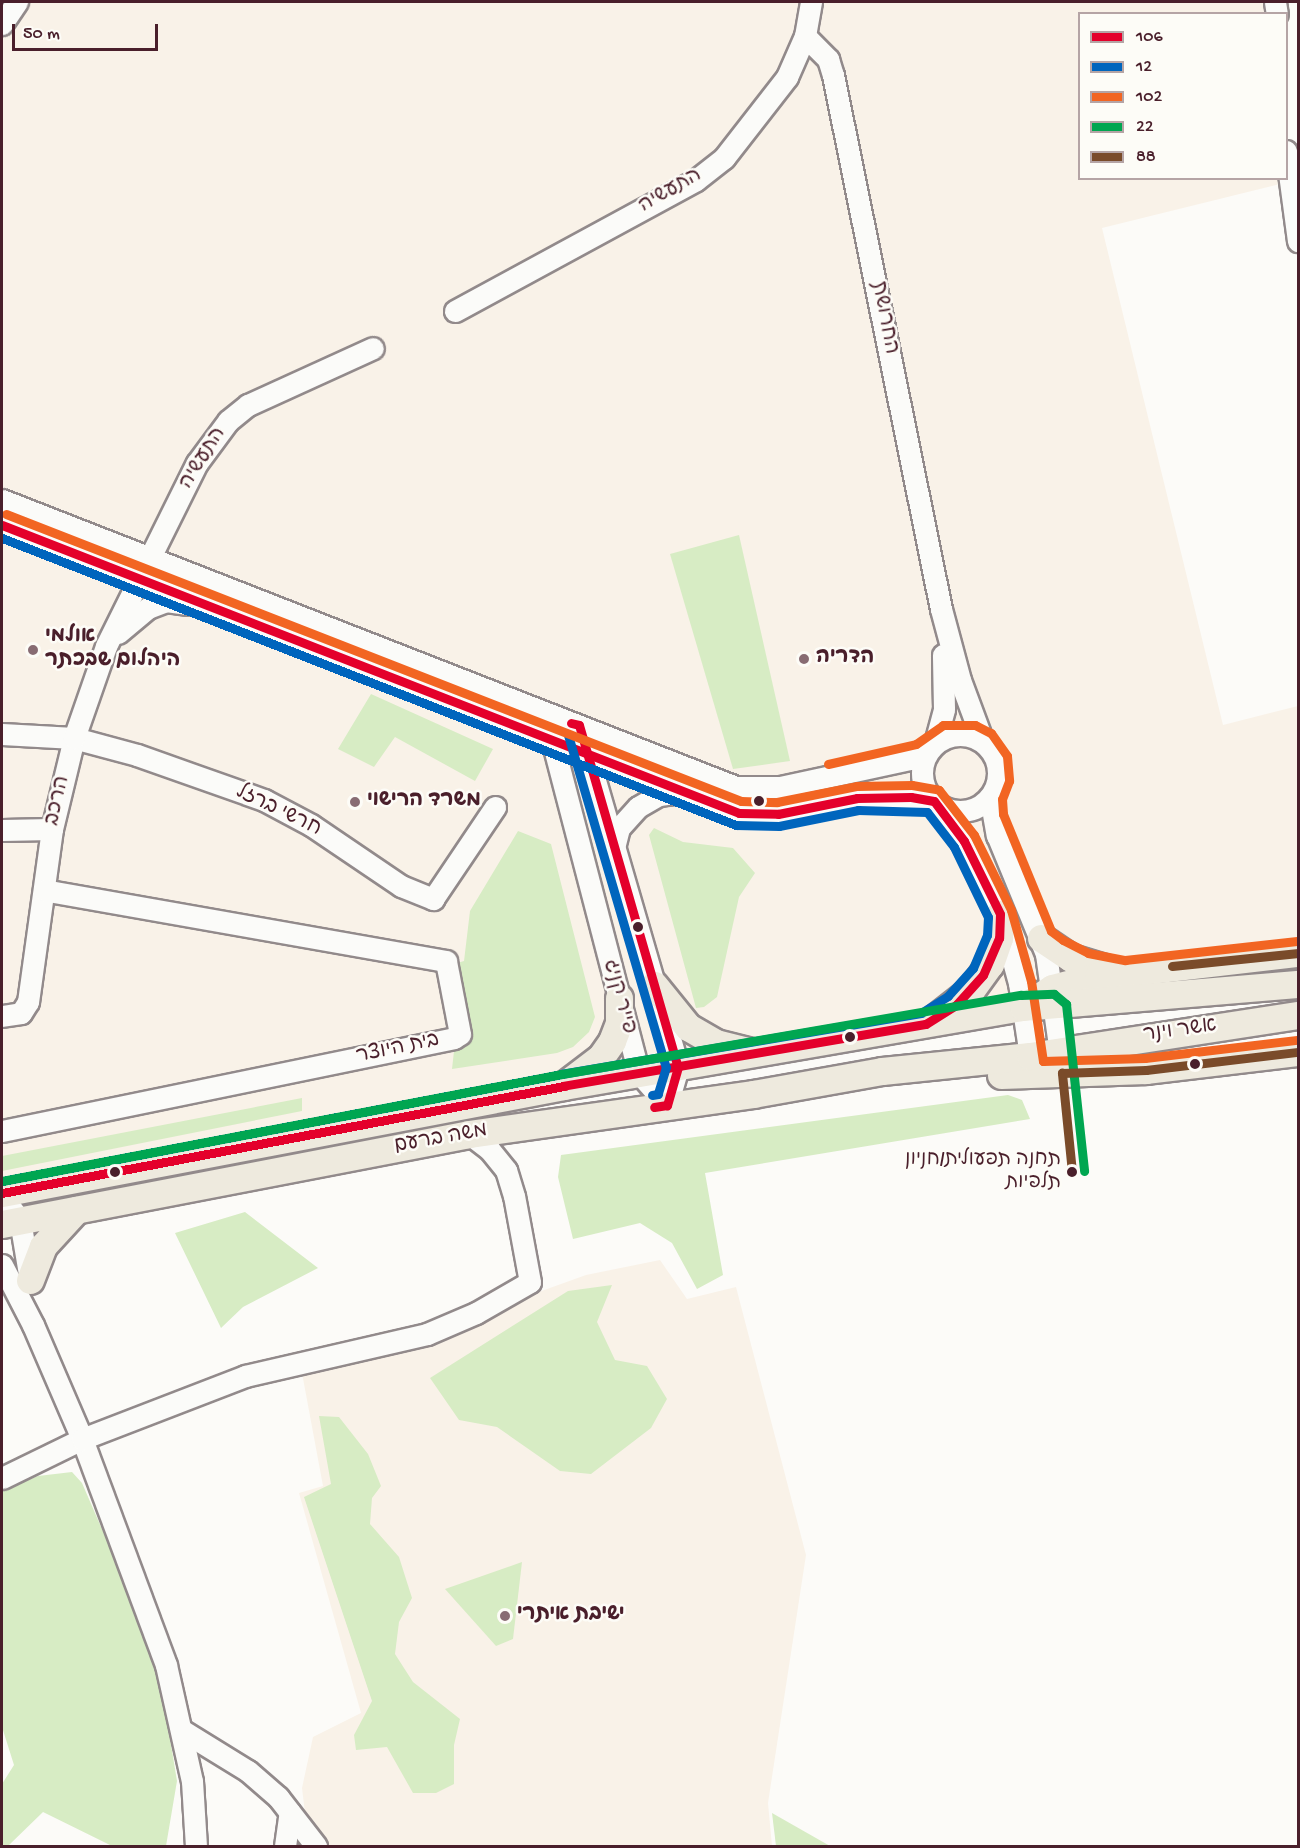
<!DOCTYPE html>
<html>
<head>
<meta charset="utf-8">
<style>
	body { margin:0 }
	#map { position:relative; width:1300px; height:1848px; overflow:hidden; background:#fcfbf8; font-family:"Gochi Hand","Playpen Sans Hebrew",sans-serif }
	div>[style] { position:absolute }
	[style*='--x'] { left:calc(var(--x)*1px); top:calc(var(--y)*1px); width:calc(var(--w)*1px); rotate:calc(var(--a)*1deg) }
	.built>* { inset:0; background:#f9f2e8 }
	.green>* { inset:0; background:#d7ecc4 }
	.roads { filter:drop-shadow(2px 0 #928a8b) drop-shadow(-2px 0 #928a8b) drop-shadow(0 2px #928a8b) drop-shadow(0 -2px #928a8b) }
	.minor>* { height:21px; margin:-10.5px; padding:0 10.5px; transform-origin:10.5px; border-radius:10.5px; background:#fbfbf9 }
	.minor>.ring { margin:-10.5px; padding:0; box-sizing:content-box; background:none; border:21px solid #fbfbf9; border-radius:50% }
	.major>* { height:27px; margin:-13.5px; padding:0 13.5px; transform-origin:13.5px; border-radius:13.5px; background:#eeeade }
	.bus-1>* { height:9px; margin:-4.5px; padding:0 4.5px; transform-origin:4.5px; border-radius:4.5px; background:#e4002b }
	.bus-2>* { height:9px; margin:-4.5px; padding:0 4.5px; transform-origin:4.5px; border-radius:4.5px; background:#0065bd }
	.bus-3>* { height:9px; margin:-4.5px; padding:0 4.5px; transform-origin:4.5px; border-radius:4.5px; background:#f26522 }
	.bus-4>* { height:9px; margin:-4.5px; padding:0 4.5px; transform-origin:4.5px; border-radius:4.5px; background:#00a651 }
	.bus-5>* { height:9px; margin:-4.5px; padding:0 4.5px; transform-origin:4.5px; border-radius:4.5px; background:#7a4b2a }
	.dots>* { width:16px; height:16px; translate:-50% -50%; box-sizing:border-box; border:3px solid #fdfcf7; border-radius:50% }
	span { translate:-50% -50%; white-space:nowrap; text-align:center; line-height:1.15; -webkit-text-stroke:5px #fdfcf7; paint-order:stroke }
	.bus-label { font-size:20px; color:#4a1f2b }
	.right { translate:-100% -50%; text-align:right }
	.street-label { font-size:21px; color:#4a1f2b }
	.poi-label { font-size:21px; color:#4a1f2b; font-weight:700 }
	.left { translate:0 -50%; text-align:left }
	.frame { position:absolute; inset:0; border:3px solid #4a1f2b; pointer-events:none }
	.legend { position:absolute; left:1078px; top:12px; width:210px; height:168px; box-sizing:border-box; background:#fdfcf7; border:2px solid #b5a4a5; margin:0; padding:8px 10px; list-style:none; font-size:18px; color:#4a1f2b }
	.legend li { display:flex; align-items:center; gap:12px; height:30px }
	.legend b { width:30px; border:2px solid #b5a4a5 }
	.scale { position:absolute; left:12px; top:24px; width:146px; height:27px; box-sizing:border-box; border:3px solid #4a1f2b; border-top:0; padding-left:8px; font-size:18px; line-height:21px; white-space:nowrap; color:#4a1f2b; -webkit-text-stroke:4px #fdfcf7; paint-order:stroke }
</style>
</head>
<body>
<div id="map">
	<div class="built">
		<i style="clip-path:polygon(2px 2px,1273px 2px,1274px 13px,1080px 14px,1080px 178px,1286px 178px,1288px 182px,1102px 228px,1223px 725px,1298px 706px,1298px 965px,660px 1052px,2px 1191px)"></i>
		<i style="clip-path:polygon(660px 1260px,687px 1299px,736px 1287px,806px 1555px,768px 1803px,772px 1846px,309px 1846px,302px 1788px,313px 1737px,361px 1713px,299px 1493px,323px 1486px,302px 1373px,482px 1321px,536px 1293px,586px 1275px)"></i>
	</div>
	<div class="green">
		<i style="clip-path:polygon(739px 535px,790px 761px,733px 769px,670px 554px)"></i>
		<i style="clip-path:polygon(371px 694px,493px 749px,475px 781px,395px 737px,374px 767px,338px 749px)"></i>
		<i style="clip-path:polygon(654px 828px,683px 842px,733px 848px,755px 873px,739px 897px,717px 997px,704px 1007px,696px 1008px,649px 835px)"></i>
		<i style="clip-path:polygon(518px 831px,551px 844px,595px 1017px,589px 1032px,573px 1047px,557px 1053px,452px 1069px,454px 1051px,463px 1049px,469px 1037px,454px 964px,464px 961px,470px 911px)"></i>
		<i style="clip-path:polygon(1008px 1095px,1022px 1100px,1030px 1119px,705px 1173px,723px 1275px,697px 1289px,672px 1243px,640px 1223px,573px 1239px,558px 1177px,561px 1155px)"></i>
		<i style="clip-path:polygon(302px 1098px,302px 1111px,2px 1171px,2px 1156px)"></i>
		<i style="clip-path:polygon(245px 1212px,318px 1268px,243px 1307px,221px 1328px,175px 1233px)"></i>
		<i style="clip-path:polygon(612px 1285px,597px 1322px,615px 1360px,647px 1366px,667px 1399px,651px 1428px,591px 1474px,560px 1471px,497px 1427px,459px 1420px,430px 1378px,568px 1291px)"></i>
		<i style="clip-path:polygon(319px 1416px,339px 1417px,368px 1454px,381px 1486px,372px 1498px,370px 1524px,399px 1557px,412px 1598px,399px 1622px,395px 1654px,413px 1682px,460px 1719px,454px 1745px,454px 1784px,436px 1793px,413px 1793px,387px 1747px,356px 1750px,354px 1735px,372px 1701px,304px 1497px,331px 1484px)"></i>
		<i style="clip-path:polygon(72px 1472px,82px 1483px,121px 1573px,162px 1690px,177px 1781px,166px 1846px,112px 1846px,43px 1812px,8px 1846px,2px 1846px,2px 1784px,14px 1765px,2px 1727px,2px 1491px,38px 1476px)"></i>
		<i style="clip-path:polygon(522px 1562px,513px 1639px,496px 1646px,445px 1589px)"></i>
		<i style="clip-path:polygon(772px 1813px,830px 1846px,776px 1846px)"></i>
	</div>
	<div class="roads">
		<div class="minor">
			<i style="--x:1275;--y:2;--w:12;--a:81"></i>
			<i style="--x:2;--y:24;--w:27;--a:-56"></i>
			<i style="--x:805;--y:36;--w:33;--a:45"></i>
			<i style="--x:828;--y:59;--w:17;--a:73"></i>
			<i style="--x:833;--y:75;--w:545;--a:78.57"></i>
			<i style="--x:941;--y:609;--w:73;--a:75"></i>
			<i style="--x:960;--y:680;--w:66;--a:69.6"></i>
			<i style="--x:1286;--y:151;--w:91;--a:82.4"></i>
			<i style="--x:455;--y:311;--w:274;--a:-28.5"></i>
			<i style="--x:696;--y:180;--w:36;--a:-38"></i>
			<i style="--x:724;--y:158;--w:103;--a:-52.1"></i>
			<i style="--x:787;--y:77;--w:45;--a:-66.3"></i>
			<i style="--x:805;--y:36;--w:35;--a:-80"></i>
			<i style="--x:2;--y:500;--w:788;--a:21.36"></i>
			<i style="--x:736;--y:787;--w:44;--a:0"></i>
			<i style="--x:780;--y:787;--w:133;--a:-12.2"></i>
			<i style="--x:910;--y:759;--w:20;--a:-24"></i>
			<i style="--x:2;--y:525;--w:791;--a:21.34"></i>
			<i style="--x:739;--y:813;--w:39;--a:1"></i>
			<i style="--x:778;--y:814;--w:81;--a:-11.4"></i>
			<i style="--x:857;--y:798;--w:54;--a:-1.1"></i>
			<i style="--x:911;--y:797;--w:23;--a:10"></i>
			<i style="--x:118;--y:633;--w:39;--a:-40"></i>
			<i style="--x:148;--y:608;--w:19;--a:-21"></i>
			<i style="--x:166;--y:601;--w:22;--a:8"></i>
			<i style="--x:2;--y:734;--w:72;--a:3.2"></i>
			<i style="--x:74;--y:738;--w:65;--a:15.1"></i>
			<i style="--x:137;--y:755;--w:135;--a:19.5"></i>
			<i style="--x:264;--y:800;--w:53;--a:28"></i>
			<i style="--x:311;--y:825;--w:109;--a:34.1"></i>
			<i style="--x:401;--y:886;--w:35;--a:22"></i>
			<i style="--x:433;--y:899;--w:111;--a:-56"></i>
			<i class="ring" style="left:922px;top:735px;width:55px;height:55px"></i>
			<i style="--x:552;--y:740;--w:344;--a:75.4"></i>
			<i style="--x:639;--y:1073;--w:43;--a:48.8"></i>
			<i style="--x:935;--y:743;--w:35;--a:-75"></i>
			<i style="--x:944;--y:709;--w:54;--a:-91.1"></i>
			<i style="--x:585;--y:746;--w:334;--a:73.8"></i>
			<i style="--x:678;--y:1067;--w:40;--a:106"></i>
			<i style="--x:990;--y:797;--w:39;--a:80"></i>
			<i style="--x:997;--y:835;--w:129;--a:67.6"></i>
			<i style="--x:1046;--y:954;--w:114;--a:81.9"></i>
			<i style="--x:939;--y:805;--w:44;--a:55.2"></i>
			<i style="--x:964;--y:841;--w:81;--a:63.7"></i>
			<i style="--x:1000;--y:914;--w:72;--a:74.6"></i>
			<i style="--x:1019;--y:983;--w:87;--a:81.4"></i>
			<i style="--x:2;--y:830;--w:50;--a:-1.1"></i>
			<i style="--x:614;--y:848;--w:21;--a:-76"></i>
			<i style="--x:619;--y:828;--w:28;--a:-48"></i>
			<i style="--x:638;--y:807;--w:24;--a:-30"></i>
			<i style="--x:659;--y:795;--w:23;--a:-7"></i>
			<i style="--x:2;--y:1016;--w:19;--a:-9"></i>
			<i style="--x:21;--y:1013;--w:13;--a:-58"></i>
			<i style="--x:28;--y:1002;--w:175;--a:-82.1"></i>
			<i style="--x:52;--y:829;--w:94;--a:-76.4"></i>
			<i style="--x:74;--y:738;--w:97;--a:-70.8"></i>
			<i style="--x:106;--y:646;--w:204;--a:-63.6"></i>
			<i style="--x:197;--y:463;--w:52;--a:-53.6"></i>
			<i style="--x:228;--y:421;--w:26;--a:-39"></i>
			<i style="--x:248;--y:405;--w:137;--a:-24.5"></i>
			<i style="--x:2;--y:1131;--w:461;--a:-11.6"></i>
			<i style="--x:454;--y:1038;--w:7;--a:-34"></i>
			<i style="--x:460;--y:1034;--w:74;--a:-100.9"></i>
			<i style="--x:446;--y:961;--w:408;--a:-170"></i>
			<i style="--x:2;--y:1196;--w:30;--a:53"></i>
			<i style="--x:20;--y:1220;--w:61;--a:80.5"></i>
			<i style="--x:2;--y:1265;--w:68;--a:62.7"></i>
			<i style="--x:33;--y:1325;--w:124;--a:66.7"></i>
			<i style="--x:82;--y:1439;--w:241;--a:69.6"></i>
			<i style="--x:166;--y:1665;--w:119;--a:77.4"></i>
			<i style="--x:192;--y:1781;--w:65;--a:86.5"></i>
			<i style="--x:2;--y:1478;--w:89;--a:-26"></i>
			<i style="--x:82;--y:1439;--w:175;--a:-21.1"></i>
			<i style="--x:245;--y:1376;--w:187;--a:-13"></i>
			<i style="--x:427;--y:1334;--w:53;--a:-23.2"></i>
			<i style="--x:476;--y:1313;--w:62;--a:-29.9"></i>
			<i style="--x:530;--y:1282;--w:87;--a:-100.5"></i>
			<i style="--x:514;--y:1196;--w:27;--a:-107"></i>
			<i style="--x:506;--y:1170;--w:27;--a:-129"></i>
			<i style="--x:489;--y:1149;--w:25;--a:-143"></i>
			<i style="--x:183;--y:1731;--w:76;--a:31.6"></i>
			<i style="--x:248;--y:1771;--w:40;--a:41"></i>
			<i style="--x:278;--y:1797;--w:62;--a:52.2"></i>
			<i style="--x:285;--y:1846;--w:34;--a:-82"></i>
		</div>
		<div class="major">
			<i style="--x:1041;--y:938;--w:36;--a:34"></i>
			<i style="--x:1071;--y:958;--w:42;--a:16.7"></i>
			<i style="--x:654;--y:985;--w:54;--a:51"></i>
			<i style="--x:688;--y:1027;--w:32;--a:30"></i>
			<i style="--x:716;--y:1043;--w:34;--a:14"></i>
			<i style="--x:1027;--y:1005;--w:30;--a:-34"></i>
			<i style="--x:1052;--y:988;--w:48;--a:-14.6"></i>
			<i style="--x:1098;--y:976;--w:201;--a:-6.6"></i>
			<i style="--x:934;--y:1019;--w:47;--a:-38.1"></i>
			<i style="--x:971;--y:990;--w:32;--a:-54"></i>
			<i style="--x:990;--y:964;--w:28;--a:-71"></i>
			<i style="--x:999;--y:938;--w:24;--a:-88"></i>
			<i style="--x:1001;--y:1075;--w:145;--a:-2"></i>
			<i style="--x:1146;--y:1070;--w:153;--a:-6.8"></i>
			<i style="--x:567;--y:1083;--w:43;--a:-37.4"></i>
			<i style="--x:601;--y:1057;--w:19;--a:-55"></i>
			<i style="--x:612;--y:1041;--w:19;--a:-69"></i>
			<i style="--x:619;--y:1023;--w:25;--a:-90"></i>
			<i style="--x:2;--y:1193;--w:572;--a:-10.78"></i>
			<i style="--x:564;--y:1086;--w:466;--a:-9.8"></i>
			<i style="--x:1023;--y:1007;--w:276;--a:-4.8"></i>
			<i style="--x:2;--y:1224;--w:476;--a:-10.9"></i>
			<i style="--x:469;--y:1134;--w:287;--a:-8"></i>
			<i style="--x:753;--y:1094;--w:131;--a:-10.1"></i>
			<i style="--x:882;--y:1071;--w:149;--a:-5.8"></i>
			<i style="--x:1030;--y:1056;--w:271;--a:-8.7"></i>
			<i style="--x:30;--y:1280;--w:36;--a:-69"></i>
			<i style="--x:43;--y:1246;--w:49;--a:-47.5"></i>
		</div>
	</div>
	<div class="bus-1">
		<i style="--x:2;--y:525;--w:791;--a:21.34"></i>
		<i style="--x:739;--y:813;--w:39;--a:1"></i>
		<i style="--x:778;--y:814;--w:81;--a:-11.4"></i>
		<i style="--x:857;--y:798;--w:54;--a:-1.1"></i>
		<i style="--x:911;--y:797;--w:23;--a:10"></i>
		<i style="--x:934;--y:801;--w:50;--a:53.1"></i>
		<i style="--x:964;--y:841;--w:81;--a:63.7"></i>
		<i style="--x:1000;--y:914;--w:24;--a:92"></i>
		<i style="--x:999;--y:938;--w:40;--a:113.4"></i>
		<i style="--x:983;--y:975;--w:40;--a:132"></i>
		<i style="--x:956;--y:1005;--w:36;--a:148"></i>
		<i style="--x:925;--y:1024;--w:366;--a:170.3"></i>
		<i style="--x:564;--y:1086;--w:572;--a:169.22"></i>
		<i style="--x:571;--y:723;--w:8;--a:14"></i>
		<i style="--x:579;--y:725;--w:356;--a:73.9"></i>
		<i style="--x:678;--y:1067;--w:40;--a:106"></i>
		<i style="--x:667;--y:1105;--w:13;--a:171"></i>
	</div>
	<div class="bus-2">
		<i style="--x:2;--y:538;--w:788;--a:21.36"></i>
		<i style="--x:736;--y:825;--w:43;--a:1.3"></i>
		<i style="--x:779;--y:826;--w:81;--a:-11.4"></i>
		<i style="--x:858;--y:810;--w:69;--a:1.7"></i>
		<i style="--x:927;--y:812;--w:44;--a:52.4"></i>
		<i style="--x:954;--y:847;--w:78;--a:64.1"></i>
		<i style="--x:988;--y:917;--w:18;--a:93"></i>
		<i style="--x:987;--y:935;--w:36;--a:113"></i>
		<i style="--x:973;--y:968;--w:38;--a:132"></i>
		<i style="--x:948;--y:996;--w:32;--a:148"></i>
		<i style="--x:921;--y:1013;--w:364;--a:170.4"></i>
		<i style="--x:562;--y:1074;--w:570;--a:169.18"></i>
		<i style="--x:568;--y:735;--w:346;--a:73.6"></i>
		<i style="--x:666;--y:1067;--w:28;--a:107"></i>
		<i style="--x:658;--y:1094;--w:6;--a:171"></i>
	</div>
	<div class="bus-3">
		<i style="--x:6;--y:514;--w:789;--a:21.33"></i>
		<i style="--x:741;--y:801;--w:36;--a:2"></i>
		<i style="--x:777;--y:802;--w:82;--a:-11.3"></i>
		<i style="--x:857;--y:786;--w:55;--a:-1"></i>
		<i style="--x:912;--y:785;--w:27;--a:10"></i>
		<i style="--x:939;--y:790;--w:57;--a:52.1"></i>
		<i style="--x:974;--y:835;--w:84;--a:63.7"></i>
		<i style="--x:1011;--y:910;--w:74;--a:74.3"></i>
		<i style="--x:1031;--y:981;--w:81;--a:81.5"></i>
		<i style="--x:1043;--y:1061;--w:102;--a:-1.7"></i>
		<i style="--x:1145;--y:1058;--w:153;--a:-6.8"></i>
		<i style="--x:828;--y:764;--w:90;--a:-12.8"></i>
		<i style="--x:916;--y:744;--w:33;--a:-35"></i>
		<i style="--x:943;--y:725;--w:32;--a:0"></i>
		<i style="--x:975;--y:725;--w:18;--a:27"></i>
		<i style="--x:991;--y:733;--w:28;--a:55"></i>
		<i style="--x:1007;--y:756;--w:25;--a:85"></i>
		<i style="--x:1009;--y:781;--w:19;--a:111"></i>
		<i style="--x:1002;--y:799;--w:15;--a:86"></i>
		<i style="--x:1003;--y:814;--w:126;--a:67.7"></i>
		<i style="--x:1051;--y:931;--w:15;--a:37"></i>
		<i style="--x:1063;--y:940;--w:28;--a:27"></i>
		<i style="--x:1088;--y:953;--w:38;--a:11"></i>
		<i style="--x:1125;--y:960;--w:173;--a:-6.3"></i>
	</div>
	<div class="bus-4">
		<i style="--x:2;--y:1181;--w:570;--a:-10.82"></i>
		<i style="--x:562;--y:1074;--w:466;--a:-9.8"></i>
		<i style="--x:1021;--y:995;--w:33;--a:-2"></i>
		<i style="--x:1054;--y:994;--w:16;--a:40"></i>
		<i style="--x:1066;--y:1004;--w:168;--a:83.8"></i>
	</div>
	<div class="bus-5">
		<i style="--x:1172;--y:966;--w:127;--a:-5.9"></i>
		<i style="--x:1072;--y:1172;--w:100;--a:-95.8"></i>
		<i style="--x:1062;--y:1073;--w:84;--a:-2"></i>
		<i style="--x:1146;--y:1070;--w:153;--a:-6.8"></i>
	</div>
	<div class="dots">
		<i style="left:33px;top:650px;background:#886c73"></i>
		<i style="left:804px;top:659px;background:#886c73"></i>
		<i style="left:759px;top:801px;background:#4a1f2b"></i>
		<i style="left:355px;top:802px;background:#886c73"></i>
		<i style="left:638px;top:927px;background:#4a1f2b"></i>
		<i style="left:850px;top:1037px;background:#4a1f2b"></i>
		<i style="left:1195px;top:1064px;background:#4a1f2b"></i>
		<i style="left:115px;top:1172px;background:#4a1f2b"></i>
		<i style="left:1072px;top:1172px;background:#4a1f2b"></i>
		<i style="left:505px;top:1616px;background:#886c73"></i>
	</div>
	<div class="bus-label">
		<span class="right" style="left:1061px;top:1172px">תחנה תפעולית/חניון<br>תלפיות</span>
	</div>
	<div class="street-label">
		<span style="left:671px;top:192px;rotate:-30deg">התעשיה</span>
		<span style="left:883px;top:318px;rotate:79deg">החרושת</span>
		<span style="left:204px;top:459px;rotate:-58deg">התעשיה</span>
		<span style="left:59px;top:801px;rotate:-77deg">הרכב</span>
		<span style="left:278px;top:812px;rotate:26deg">חרשי ברזל</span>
		<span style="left:618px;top:997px;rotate:75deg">פייר קניג</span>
		<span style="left:1180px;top:1032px;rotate:-8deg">אשר וינר</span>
		<span style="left:398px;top:1050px;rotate:-12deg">בית היוצר</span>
		<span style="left:441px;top:1140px;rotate:-10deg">משה ברעם</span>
	</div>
	<div class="poi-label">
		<span class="left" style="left:45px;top:650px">אולמי<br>היהלום שבכתר</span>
		<span class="left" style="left:816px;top:659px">הדריה</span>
		<span class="left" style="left:367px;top:802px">משרד הרישוי</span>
		<span class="left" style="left:517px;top:1616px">ישיבת איתרי</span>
	</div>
	<div class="frame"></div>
	<ul class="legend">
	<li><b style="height:8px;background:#e4002b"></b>106</li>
	<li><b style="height:8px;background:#0065bd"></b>12</li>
	<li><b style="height:8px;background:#f26522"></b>102</li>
	<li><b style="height:8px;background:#00a651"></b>22</li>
	<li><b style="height:8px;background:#7a4b2a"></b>88</li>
	</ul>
	<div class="scale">50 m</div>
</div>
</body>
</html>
